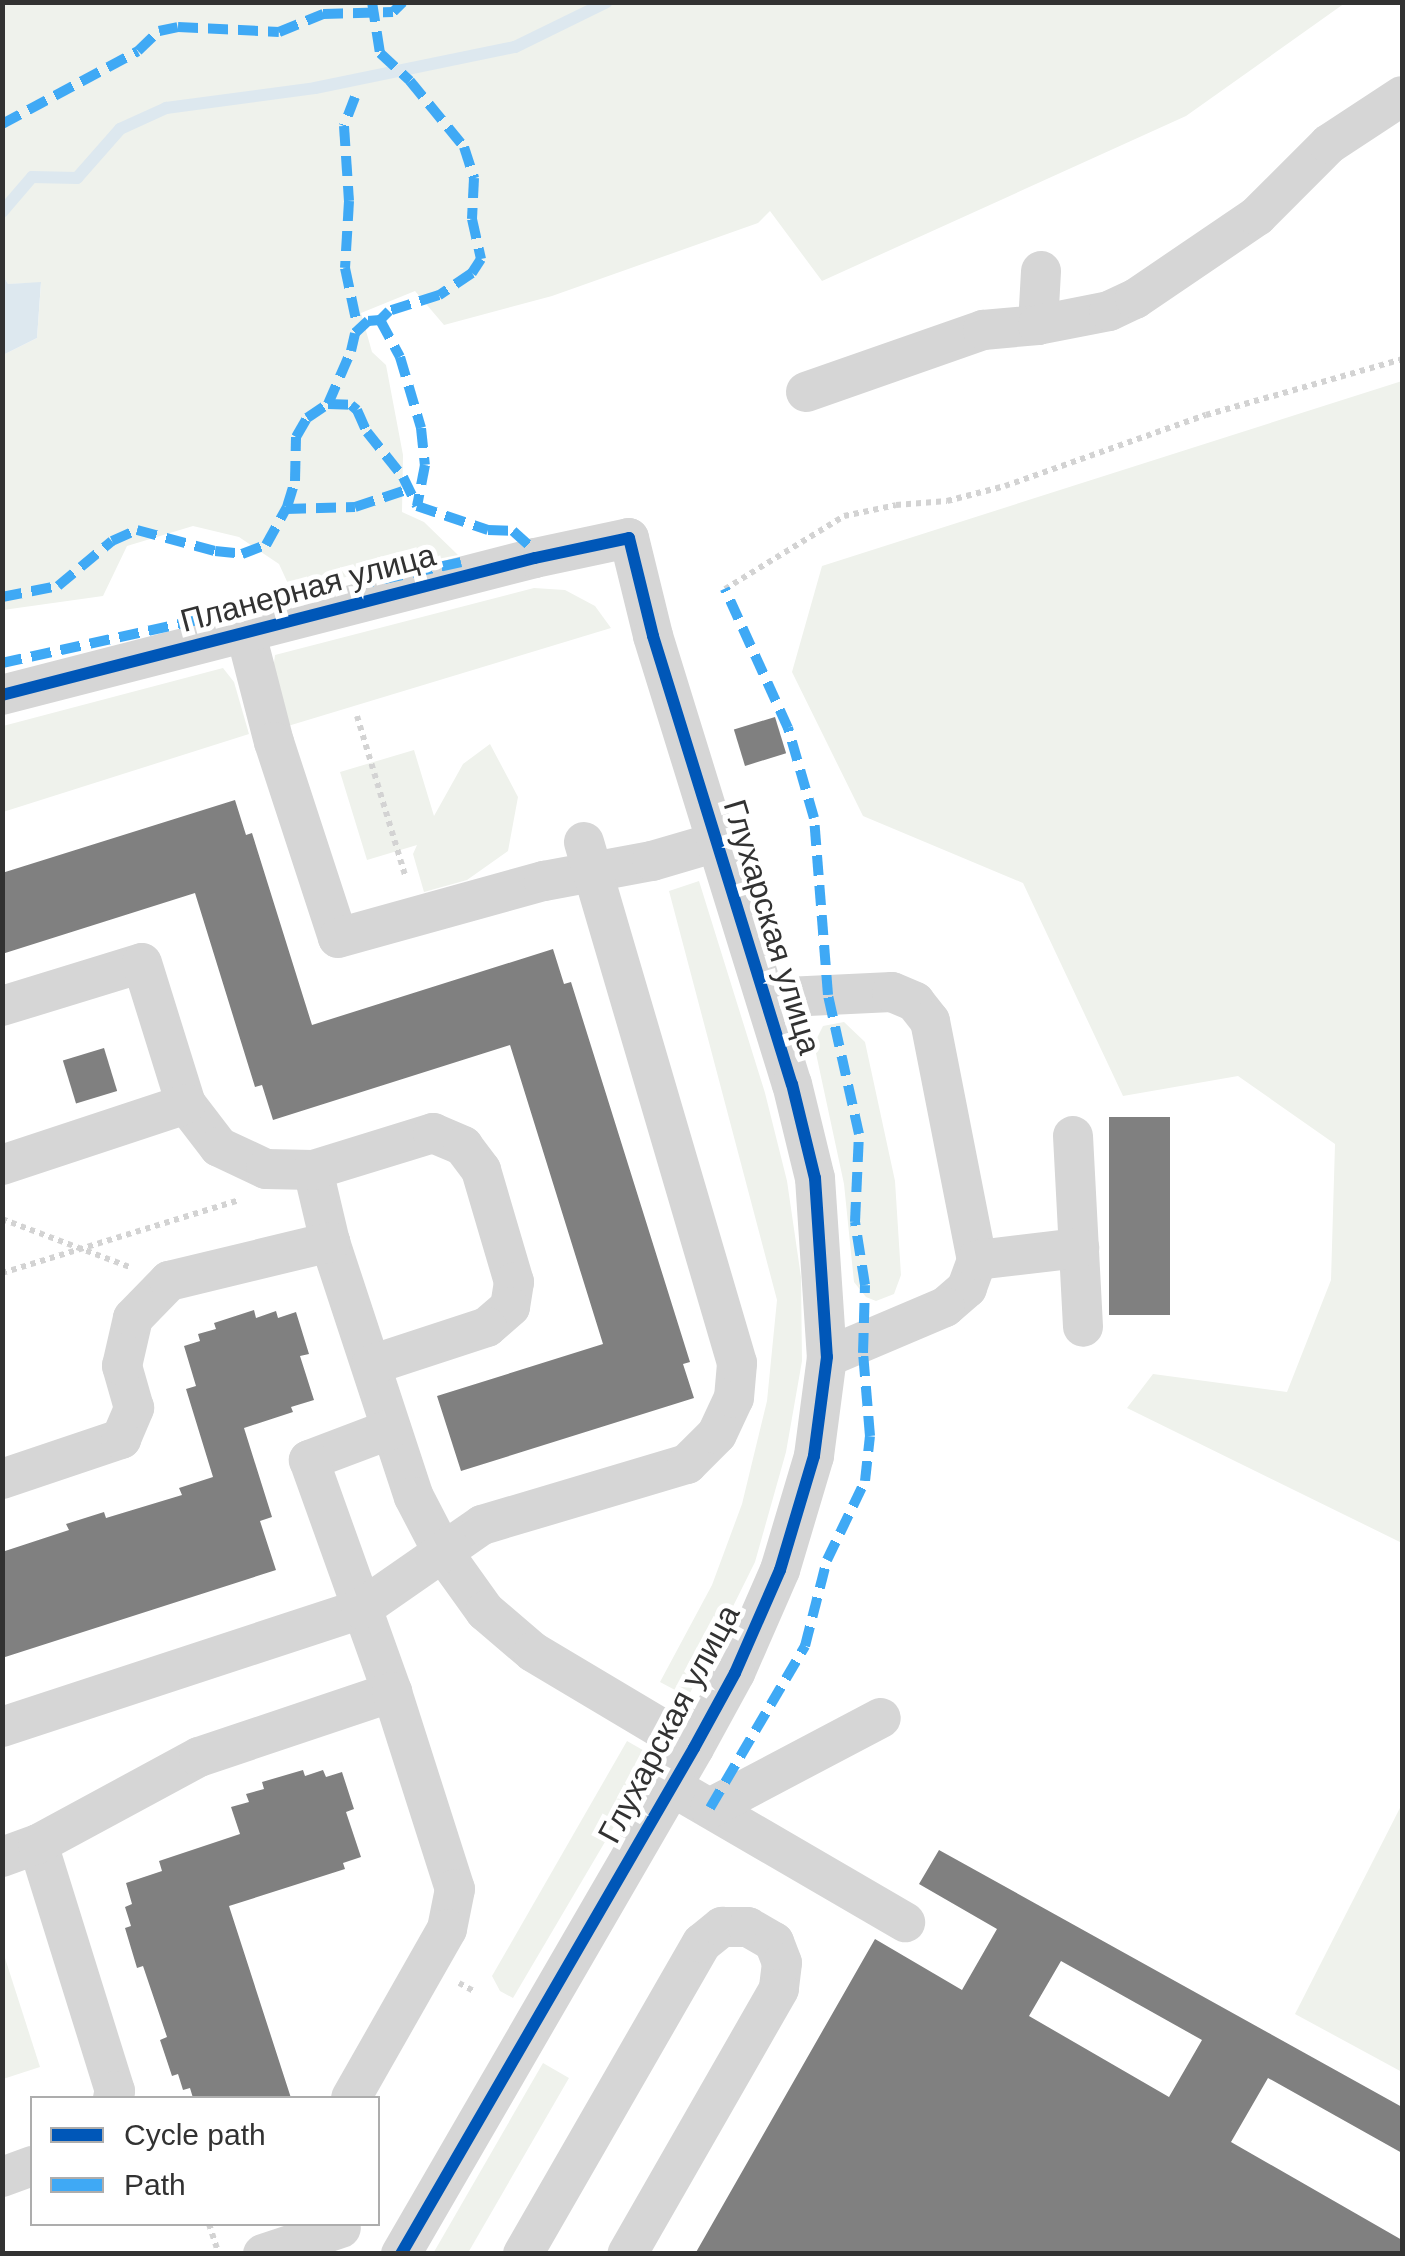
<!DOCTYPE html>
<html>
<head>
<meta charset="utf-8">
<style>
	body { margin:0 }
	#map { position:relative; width:1405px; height:2256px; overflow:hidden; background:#fff; font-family:Arial,sans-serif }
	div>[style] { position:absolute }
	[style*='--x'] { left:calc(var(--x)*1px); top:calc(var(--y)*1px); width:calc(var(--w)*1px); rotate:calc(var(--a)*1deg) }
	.green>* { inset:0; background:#eff2ec; transform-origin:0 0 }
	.water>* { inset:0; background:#dde8ef }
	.stream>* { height:12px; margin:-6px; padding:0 6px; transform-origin:6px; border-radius:6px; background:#dde8ef }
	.building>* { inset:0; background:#808080; transform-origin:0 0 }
	.path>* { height:6px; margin-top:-3px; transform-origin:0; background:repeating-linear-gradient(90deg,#d3d3d3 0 5px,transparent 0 10px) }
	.minor>* { height:40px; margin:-20px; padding:0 20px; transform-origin:20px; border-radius:20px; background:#d6d6d6 }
	.quiet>* { height:10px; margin-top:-5px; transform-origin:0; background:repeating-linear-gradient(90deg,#3fa9f5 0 20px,transparent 0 30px) }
	.cycleway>* { height:12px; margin:-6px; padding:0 6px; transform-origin:6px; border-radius:6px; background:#0057b8 }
	span { translate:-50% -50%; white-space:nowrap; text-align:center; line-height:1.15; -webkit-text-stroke:10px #fff; paint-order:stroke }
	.street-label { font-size:32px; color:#323232 }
	.frame { position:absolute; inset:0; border:5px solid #323232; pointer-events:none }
	.legend { position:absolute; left:30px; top:2096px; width:350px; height:130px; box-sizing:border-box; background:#fff; border:2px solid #adadad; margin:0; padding:12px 18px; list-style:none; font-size:30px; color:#323232 }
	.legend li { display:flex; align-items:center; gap:20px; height:50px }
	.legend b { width:50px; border:2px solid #adadad }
</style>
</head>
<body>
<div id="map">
	<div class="green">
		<i style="clip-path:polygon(2px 3px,1345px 3px,1186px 116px,822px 281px,770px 211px,758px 223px,552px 296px,444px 325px,415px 291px,361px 313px,372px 352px,386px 365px,403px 455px,402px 512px,424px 522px,458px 555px,290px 588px,279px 564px,239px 537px,193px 526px,127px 546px,103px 596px,3px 610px,3px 355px,37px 338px,41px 283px,8px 284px,3px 275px)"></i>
		<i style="clip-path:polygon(1402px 381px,1402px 1543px,1127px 1408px,1153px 1374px,1287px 1392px,1331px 1280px,1335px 1144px,1238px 1076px,1123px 1096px,1023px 883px,863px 816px,792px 672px,822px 566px)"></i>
		<i style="clip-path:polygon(534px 588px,565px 590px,595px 606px,611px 628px,288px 726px,273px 670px,275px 655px)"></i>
		<i style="clip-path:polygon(223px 668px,234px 682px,249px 734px,3px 812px,3px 726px)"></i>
		<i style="clip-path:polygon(490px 744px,518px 797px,508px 851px,467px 880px,424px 892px,413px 854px,417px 845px,367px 860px,340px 772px,414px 750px,434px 816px,463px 764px)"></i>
		<i style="clip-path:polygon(699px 881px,765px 1093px,787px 1181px,801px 1277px,802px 1361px,786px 1452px,755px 1562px,688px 1697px,660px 1682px,712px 1585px,742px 1504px,767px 1401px,777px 1300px,669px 891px)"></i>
		<i style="clip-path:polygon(844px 1022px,865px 1042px,895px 1181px,901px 1275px,894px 1294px,876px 1301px,866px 1297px,854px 1282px,844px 1184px,814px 1044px,823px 1026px)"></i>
		<i style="clip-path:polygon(627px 1741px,655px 1757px,513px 1998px,500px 1991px,492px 1976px)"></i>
		<i style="clip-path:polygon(1402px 1804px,1402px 2072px,1295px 2014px)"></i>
		<i style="clip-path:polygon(4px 1955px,40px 2067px,3px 2079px,2px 1956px)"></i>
		<i style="left:543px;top:2063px;width:30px;height:219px;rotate:30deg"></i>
	</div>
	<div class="water">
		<i style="clip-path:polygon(3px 275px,8px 284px,41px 282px,37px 338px,3px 355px)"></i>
	</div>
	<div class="stream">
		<i style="--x:2;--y:212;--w:46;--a:-49.4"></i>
		<i style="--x:32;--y:177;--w:45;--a:1.3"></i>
		<i style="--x:77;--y:178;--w:65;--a:-48.7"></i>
		<i style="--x:120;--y:129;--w:51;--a:-24.5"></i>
		<i style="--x:166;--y:108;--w:150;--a:-7.6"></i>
		<i style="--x:315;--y:88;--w:204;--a:-11.6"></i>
		<i style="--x:515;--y:47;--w:102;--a:-26.1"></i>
	</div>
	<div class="building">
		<i style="left:775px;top:717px;width:38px;height:43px;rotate:73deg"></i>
		<i style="clip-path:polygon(235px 800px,246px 835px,252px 833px,312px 1025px,553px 949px,564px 984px,571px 982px,690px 1362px,683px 1364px,694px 1398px,461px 1471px,437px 1396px,603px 1344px,510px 1045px,273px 1120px,262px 1085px,255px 1087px,195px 893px,2px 954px,2px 873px)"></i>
		<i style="left:104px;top:1048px;width:45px;height:43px;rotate:73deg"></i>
		<i style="left:1170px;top:1117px;width:198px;height:61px;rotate:90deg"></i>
		<i style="clip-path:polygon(254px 1310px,256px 1318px,276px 1311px,278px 1318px,296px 1312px,309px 1354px,300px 1356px,314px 1400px,291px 1407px,293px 1412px,244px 1428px,272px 1517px,260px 1521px,276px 1570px,2px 1658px,2px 1552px,69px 1530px,66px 1524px,104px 1512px,106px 1518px,182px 1495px,179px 1488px,213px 1477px,186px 1389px,196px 1386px,184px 1346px,200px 1341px,198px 1334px,216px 1329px,214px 1323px)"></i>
		<i style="clip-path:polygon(303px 1770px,305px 1776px,323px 1770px,326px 1777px,342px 1772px,354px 1809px,346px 1812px,361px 1857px,343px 1863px,345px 1869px,229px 1906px,291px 2098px,193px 2098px,190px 2088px,183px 2090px,178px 2074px,172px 2076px,160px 2040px,167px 2037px,143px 1966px,137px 1968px,125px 1928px,131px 1926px,125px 1907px,132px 1904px,126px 1883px,162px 1871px,159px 1861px,240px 1834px,231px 1807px,249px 1802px,246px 1794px,264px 1789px,262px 1782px)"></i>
		<i style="clip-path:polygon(evenodd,939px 1850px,1402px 2107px,1402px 2153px,1268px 2078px,1231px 2142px,1402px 2240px,1402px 2254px,695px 2254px,875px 1939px,962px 1990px,997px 1929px,919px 1884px,939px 1850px,1061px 1961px,1202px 2040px,1169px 2097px,1029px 2016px,1061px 1961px)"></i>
	</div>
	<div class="path">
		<i style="--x:725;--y:589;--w:140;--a:-31.5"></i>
		<i style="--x:844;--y:516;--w:53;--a:-11.9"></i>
		<i style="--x:896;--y:505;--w:51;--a:-4.5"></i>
		<i style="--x:947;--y:501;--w:60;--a:-14.5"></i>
		<i style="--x:1005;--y:486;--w:213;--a:-19.5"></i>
		<i style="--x:1206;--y:415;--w:204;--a:-15.9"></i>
		<i style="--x:357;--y:716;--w:169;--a:73.2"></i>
		<i style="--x:2;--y:1219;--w:137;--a:20.6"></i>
		<i style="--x:2;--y:1273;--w:248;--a:-17.1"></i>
		<i style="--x:459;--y:1983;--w:18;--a:29"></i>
		<i style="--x:209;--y:2224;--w:32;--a:72"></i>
	</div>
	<div class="minor">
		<i style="--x:1038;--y:325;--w:54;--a:-86.8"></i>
		<i style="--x:806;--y:392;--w:188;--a:-19.3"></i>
		<i style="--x:983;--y:330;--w:55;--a:-5.2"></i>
		<i style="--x:1038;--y:325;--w:72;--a:-11.2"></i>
		<i style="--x:1109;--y:311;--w:29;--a:-25"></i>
		<i style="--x:1135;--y:299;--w:148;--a:-34.2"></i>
		<i style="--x:1257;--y:216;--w:102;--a:-45"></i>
		<i style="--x:1329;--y:144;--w:87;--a:-33.3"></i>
		<i style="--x:246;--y:634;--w:112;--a:75.5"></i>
		<i style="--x:274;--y:742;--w:206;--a:71.9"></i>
		<i style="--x:338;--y:938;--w:214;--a:-15.5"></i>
		<i style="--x:544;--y:881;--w:110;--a:-10.5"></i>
		<i style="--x:652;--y:861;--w:68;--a:-16.3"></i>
		<i style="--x:2;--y:695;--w:550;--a:-14.42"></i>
		<i style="--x:535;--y:558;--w:96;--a:-12"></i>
		<i style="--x:629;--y:538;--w:101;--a:76.2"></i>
		<i style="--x:653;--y:636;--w:469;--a:72.8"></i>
		<i style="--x:792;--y:1084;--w:97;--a:76.3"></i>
		<i style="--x:815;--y:1178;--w:179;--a:86.2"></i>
		<i style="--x:827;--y:1357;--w:100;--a:97.5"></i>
		<i style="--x:814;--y:1456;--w:119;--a:106.6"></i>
		<i style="--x:780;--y:1570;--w:112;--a:113.6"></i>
		<i style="--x:735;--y:1673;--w:85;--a:118.7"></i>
		<i style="--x:694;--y:1748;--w:585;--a:120.07"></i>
		<i style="--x:766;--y:998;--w:126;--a:-2.7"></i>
		<i style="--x:892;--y:992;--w:25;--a:23"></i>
		<i style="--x:915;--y:1002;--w:24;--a:52"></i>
		<i style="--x:930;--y:1021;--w:244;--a:78.9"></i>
		<i style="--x:977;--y:1260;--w:30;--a:110"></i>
		<i style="--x:967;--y:1288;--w:29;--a:139"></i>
		<i style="--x:945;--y:1307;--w:128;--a:157"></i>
		<i style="--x:2;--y:1006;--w:146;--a:-17.1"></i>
		<i style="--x:142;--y:963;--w:148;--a:72.7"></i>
		<i style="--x:186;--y:1104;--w:54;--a:52.5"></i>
		<i style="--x:219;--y:1147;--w:52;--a:25.1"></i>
		<i style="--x:266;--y:1169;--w:47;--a:1.2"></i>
		<i style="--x:313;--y:1170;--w:74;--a:76.7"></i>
		<i style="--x:330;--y:1242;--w:268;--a:71.8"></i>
		<i style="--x:414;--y:1497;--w:61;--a:62.6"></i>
		<i style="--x:442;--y:1551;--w:74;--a:54.4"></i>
		<i style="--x:485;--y:1611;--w:63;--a:40.5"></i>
		<i style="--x:533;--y:1652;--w:187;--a:30.8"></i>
		<i style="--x:1073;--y:1136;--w:191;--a:87"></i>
		<i style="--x:2;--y:1165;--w:194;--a:-18.3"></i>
		<i style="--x:313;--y:1170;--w:126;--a:-17.1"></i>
		<i style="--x:433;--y:1133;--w:33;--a:23"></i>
		<i style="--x:463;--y:1146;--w:30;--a:53"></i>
		<i style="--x:481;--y:1170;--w:117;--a:73.6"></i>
		<i style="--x:514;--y:1282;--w:25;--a:99"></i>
		<i style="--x:510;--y:1307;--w:30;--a:139"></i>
		<i style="--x:487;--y:1327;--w:122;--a:161.9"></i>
		<i style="--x:977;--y:1260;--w:103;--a:-6.7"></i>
		<i style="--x:391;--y:1429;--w:88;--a:159.3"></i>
		<i style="--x:309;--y:1460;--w:246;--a:70.3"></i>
		<i style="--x:2;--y:1479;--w:126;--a:-18.6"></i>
		<i style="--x:121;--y:1439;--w:34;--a:-67"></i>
		<i style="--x:134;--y:1408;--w:44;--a:-105.9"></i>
		<i style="--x:122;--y:1366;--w:49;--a:-77.1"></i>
		<i style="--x:133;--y:1318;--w:52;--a:-45.8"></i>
		<i style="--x:169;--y:1281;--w:166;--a:-13.6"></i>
		<i style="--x:2;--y:1727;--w:378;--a:-18.2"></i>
		<i style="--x:361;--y:1609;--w:147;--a:-34.8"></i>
		<i style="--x:482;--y:1525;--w:214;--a:-16.6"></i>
		<i style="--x:687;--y:1464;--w:42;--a:-45"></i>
		<i style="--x:717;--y:1434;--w:40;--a:-65"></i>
		<i style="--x:734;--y:1398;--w:35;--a:-85"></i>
		<i style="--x:737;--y:1363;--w:543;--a:-106.37"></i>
		<i style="--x:671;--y:1786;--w:271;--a:30.2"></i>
		<i style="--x:710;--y:1808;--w:193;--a:-27.8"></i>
		<i style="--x:38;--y:1844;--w:259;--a:72.7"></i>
		<i style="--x:115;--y:2091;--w:7;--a:106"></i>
		<i style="--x:2;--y:1857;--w:38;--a:-20"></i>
		<i style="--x:38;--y:1844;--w:183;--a:-28.4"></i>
		<i style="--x:199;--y:1757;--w:204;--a:-18.6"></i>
		<i style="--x:392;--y:1692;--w:207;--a:72.3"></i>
		<i style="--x:455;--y:1889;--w:41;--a:101.3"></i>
		<i style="--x:447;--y:1929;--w:194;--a:119.6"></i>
		<i style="--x:2;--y:2177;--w:32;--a:-20"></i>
		<i style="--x:263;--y:2254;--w:82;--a:-18.4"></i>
		<i style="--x:523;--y:2254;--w:359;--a:-60.1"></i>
		<i style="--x:702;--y:1943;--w:26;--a:-39"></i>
		<i style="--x:722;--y:1927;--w:26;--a:0"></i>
		<i style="--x:748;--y:1927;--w:30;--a:30"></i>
		<i style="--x:774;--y:1942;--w:22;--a:69"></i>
		<i style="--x:782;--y:1963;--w:26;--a:97"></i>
		<i style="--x:779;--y:1989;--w:305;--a:119.8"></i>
	</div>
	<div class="quiet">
		<i style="--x:372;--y:2;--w:52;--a:81.1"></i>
		<i style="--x:380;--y:53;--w:41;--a:43"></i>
		<i style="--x:410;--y:81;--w:85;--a:50.7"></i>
		<i style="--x:464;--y:147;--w:33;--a:72"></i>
		<i style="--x:474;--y:178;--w:41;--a:92.8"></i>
		<i style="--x:472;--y:219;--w:41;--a:77.3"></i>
		<i style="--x:481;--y:259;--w:17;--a:123"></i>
		<i style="--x:472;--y:273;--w:40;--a:146"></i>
		<i style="--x:439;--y:295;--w:52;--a:162.3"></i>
		<i style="--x:389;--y:311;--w:13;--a:135"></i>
		<i style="--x:380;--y:320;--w:42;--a:61.6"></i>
		<i style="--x:400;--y:357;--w:74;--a:73.5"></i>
		<i style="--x:421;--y:428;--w:37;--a:84"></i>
		<i style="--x:425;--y:465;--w:42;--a:101"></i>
		<i style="--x:355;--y:97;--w:31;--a:111"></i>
		<i style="--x:344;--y:126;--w:75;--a:86.2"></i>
		<i style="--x:349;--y:201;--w:67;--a:93.4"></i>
		<i style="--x:345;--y:268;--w:62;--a:78"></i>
		<i style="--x:2;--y:124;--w:154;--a:-28.2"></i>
		<i style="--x:138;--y:51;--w:29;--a:-44"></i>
		<i style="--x:159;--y:31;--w:19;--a:-12"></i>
		<i style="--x:178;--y:27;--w:101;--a:2.8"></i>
		<i style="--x:279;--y:32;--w:48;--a:-22.2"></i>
		<i style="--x:323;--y:14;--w:70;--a:-1.6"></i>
		<i style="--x:393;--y:12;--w:14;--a:-45"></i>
		<i style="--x:328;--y:404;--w:23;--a:2"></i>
		<i style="--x:351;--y:405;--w:8;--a:40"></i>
		<i style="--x:357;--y:410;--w:24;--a:66"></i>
		<i style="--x:367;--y:432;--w:58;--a:51.3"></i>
		<i style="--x:403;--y:477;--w:32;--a:64"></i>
		<i style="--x:417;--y:506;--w:75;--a:18.7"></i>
		<i style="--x:488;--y:530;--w:25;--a:2"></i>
		<i style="--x:513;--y:531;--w:25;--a:42"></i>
		<i style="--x:286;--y:509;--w:69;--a:-1.7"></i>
		<i style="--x:355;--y:507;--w:57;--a:-18.4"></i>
		<i style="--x:2;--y:597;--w:57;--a:-11.1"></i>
		<i style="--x:58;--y:586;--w:70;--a:-39.8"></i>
		<i style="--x:112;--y:541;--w:27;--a:-24"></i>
		<i style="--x:137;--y:530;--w:81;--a:15.1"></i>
		<i style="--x:215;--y:551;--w:27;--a:6"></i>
		<i style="--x:242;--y:554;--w:26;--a:-21"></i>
		<i style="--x:266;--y:545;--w:43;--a:-61.1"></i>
		<i style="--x:287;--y:507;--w:27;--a:-73"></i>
		<i style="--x:295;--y:481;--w:44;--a:-88.7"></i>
		<i style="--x:296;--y:437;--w:22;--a:-60"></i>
		<i style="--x:307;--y:418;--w:25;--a:-34"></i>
		<i style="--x:328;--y:404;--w:58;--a:-66.5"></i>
		<i style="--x:351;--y:351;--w:18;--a:-77"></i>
		<i style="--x:355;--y:333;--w:18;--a:-43"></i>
		<i style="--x:368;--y:321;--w:12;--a:-5"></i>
		<i style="--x:2;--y:663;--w:470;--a:-12.4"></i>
		<i style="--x:710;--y:1808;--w:188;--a:-59.6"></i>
		<i style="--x:805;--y:1646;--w:89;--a:-75.7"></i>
		<i style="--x:827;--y:1560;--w:88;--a:-64.3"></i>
		<i style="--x:865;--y:1481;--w:45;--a:-83.7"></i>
		<i style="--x:870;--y:1436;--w:83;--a:-94.8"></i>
		<i style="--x:863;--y:1353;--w:68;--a:-88.3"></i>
		<i style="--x:865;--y:1285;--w:64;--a:-99"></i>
		<i style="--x:855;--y:1222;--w:88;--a:-87.4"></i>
		<i style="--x:859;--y:1134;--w:142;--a:-102.6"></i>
		<i style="--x:828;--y:995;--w:178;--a:-94.5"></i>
		<i style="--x:814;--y:818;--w:94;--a:-106.1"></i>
		<i style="--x:788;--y:728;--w:153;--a:-114.4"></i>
	</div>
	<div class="cycleway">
		<i style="--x:2;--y:695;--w:550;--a:-14.42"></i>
		<i style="--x:535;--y:558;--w:96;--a:-12"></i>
		<i style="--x:629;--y:538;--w:101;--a:76.2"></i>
		<i style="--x:653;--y:636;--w:469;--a:72.8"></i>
		<i style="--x:792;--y:1084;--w:97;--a:76.3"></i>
		<i style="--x:815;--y:1178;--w:179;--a:86.2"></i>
		<i style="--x:827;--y:1357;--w:100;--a:97.5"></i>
		<i style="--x:814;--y:1456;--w:119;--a:106.6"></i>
		<i style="--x:780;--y:1570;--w:112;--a:113.6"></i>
		<i style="--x:735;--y:1673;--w:85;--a:118.7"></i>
		<i style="--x:694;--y:1748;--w:585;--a:120.07"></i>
	</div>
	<div class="street-label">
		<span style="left:308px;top:588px;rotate:-15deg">Планерная улица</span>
		<span style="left:772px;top:927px;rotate:73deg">Глухарская улица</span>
		<span style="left:669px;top:1724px;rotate:-62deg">Глухарская улица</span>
	</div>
	<div class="frame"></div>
	<ul class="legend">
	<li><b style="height:12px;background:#0057b8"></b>Cycle path</li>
	<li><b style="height:12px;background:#3fa9f5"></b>Path</li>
	</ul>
</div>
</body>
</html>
